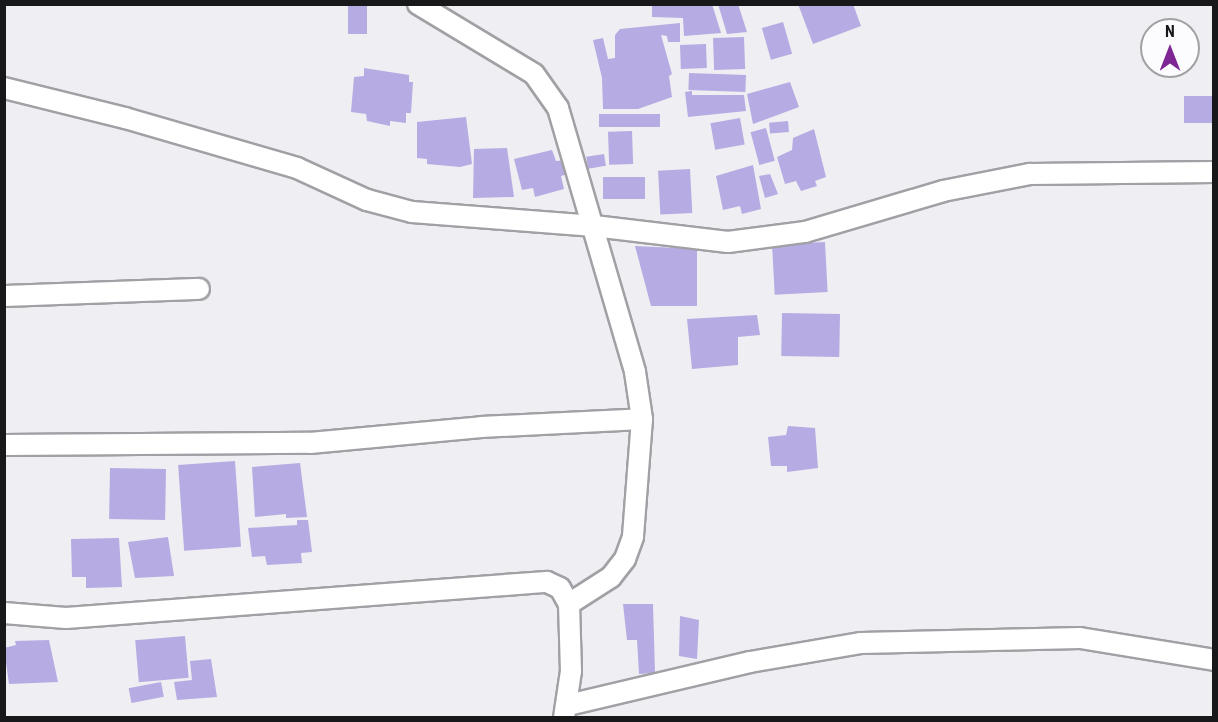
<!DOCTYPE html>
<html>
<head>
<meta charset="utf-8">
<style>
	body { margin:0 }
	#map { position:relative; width:1218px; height:722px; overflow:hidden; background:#efeef2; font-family:"Roboto Condensed",sans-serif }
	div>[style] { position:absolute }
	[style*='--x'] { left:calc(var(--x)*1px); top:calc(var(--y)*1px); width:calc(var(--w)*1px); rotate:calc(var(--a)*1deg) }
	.building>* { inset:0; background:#b7abe3; transform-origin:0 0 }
	.roads { filter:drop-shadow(2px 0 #a1a0a4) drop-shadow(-2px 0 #a1a0a4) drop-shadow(0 2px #a1a0a4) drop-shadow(0 -2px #a1a0a4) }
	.street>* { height:20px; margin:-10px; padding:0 10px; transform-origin:10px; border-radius:10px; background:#fff }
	span { translate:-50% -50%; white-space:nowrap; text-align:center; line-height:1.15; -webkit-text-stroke:4.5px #fcfcff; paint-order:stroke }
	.frame { position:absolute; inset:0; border:6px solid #181719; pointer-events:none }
	.north { position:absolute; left:1140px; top:18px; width:60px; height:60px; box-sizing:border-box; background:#fcfcff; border:2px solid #a1a0a3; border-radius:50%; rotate:0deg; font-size:16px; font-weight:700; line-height:24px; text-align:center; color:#181719 }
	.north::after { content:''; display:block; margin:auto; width:21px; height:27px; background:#7e2694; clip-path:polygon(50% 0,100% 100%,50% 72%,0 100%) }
</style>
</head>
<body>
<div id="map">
	<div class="building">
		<i style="left:348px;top:4px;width:19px;height:30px"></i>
		<i style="clip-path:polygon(652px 4px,712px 4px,721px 33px,684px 36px,683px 18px,652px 17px)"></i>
		<i style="clip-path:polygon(718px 4px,738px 4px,747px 32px,727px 34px)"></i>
		<i style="clip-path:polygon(798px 4px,853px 4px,861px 26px,813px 44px)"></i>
		<i style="left:783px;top:22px;width:33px;height:22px;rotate:74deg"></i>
		<i style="clip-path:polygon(680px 23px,680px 42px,668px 42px,667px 36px,661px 35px,672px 74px,669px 76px,672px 97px,638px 109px,603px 109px,602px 78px,593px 40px,603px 38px,608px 59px,615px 58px,615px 35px,620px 29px)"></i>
		<i style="left:744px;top:37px;width:32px;height:31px;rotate:88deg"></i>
		<i style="left:706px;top:44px;width:24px;height:26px;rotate:88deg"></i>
		<i style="clip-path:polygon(364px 68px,409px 75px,409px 82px,413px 82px,411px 113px,406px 113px,406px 123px,390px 121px,390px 126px,367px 121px,366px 114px,351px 112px,354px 77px,364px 76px)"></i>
		<i style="left:689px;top:73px;width:57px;height:17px;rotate:2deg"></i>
		<i style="clip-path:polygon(790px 82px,799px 107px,753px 124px,747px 94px)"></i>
		<i style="clip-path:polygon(692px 91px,692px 95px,744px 95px,746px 111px,688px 117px,685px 92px)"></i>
		<i style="left:1214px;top:96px;width:27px;height:30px;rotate:90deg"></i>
		<i style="left:599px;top:114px;width:61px;height:13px"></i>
		<i style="clip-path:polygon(466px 117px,472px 164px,460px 167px,427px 164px,427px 159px,417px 158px,417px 122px)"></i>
		<i style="left:740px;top:118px;width:27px;height:30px;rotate:80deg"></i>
		<i style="left:788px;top:121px;width:11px;height:19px;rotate:85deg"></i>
		<i style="left:766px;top:128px;width:34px;height:16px;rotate:75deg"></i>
		<i style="clip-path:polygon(814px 129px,826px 177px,815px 181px,817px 186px,801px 191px,796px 181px,785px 184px,777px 157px,792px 150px,793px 138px)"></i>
		<i style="left:632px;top:131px;width:33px;height:24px;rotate:88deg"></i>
		<i style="clip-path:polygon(507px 148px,514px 197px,473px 198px,474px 149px)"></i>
		<i style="clip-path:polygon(552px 150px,556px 161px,566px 160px,571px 173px,561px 176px,564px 189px,535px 197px,533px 188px,522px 190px,514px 159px)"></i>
		<i style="left:604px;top:154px;width:12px;height:18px;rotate:81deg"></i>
		<i style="clip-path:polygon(753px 165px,761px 209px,742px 214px,740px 206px,723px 210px,716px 176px)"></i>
		<i style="left:690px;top:169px;width:44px;height:32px;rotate:87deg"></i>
		<i style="clip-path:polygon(770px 174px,778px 194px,765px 198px,759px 176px)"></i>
		<i style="left:603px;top:177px;width:42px;height:22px"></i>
		<i style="left:825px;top:242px;width:50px;height:53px;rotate:87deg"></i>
		<i style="clip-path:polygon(635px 246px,697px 249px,697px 306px,651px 306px)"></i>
		<i style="left:782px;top:313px;width:58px;height:43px;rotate:1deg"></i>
		<i style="clip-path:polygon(757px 315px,760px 335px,738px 337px,738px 365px,692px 369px,687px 319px)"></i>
		<i style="clip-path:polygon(788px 426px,815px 428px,818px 468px,787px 472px,787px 466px,771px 466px,768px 437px,786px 435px)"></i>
		<i style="left:235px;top:461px;width:86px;height:57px;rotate:86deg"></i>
		<i style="clip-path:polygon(300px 463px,307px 517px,286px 518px,286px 514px,255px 517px,252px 467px)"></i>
		<i style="left:110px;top:468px;width:56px;height:51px;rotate:1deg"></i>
		<i style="clip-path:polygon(297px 520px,308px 520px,312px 552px,301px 553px,302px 563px,267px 565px,265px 556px,252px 557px,248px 528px,297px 525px)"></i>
		<i style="clip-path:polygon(168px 537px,174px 576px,135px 578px,128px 542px)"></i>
		<i style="clip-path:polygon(119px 538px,122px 587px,86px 588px,86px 577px,72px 577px,71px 539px)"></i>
		<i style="clip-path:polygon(623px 604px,653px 604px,655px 673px,639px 674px,637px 640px,627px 640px)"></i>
		<i style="clip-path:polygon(680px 616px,699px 620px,697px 659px,679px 656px)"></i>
		<i style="left:185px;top:636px;width:42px;height:50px;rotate:85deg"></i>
		<i style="clip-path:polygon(49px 640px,58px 682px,9px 684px,4px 648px,16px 645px,15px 641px)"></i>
		<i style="clip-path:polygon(211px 659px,217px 697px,177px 700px,174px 682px,192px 680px,190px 661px)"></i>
		<i style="left:161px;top:682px;width:15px;height:33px;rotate:79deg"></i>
	</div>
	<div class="roads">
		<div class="street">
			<i style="--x:418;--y:4;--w:135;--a:31.1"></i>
			<i style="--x:534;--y:74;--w:42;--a:54.8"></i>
			<i style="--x:558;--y:108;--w:275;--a:73.7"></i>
			<i style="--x:635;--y:372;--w:48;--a:81.5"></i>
			<i style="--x:642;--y:419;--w:118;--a:94.4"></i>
			<i style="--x:633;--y:537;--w:23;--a:110"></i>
			<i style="--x:625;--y:559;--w:23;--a:128"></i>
			<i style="--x:611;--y:577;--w:50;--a:147.3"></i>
			<i style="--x:4;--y:88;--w:125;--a:13.9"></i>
			<i style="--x:125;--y:118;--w:179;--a:16.2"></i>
			<i style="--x:297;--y:168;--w:77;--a:24.6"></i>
			<i style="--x:367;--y:200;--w:47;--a:14.9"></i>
			<i style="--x:412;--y:212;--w:183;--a:4.4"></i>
			<i style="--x:594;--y:226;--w:135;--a:6.8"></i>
			<i style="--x:728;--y:242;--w:78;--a:-7.4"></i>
			<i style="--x:805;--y:232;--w:144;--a:-16.5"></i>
			<i style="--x:943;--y:191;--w:89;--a:-11.1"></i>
			<i style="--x:1030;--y:174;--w:184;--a:-0.6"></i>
			<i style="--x:4;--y:296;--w:195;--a:-2.1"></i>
			<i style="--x:4;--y:445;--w:306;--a:-0.4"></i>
			<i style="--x:310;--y:443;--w:172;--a:-5.3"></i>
			<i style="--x:481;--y:427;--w:161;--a:-2.8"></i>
			<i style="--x:4;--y:613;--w:62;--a:4.6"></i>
			<i style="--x:66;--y:618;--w:482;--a:-4.3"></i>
			<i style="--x:547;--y:582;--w:14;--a:25"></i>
			<i style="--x:560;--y:588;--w:18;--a:61"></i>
			<i style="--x:569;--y:604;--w:67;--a:88.3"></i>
			<i style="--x:571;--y:671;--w:48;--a:98.5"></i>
			<i style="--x:568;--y:705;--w:187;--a:-13.3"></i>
			<i style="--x:750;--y:662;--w:113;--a:-9.7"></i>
			<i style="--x:861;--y:643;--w:219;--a:-1.3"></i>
			<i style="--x:1080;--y:638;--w:136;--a:9.3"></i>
		</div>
	</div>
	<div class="frame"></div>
	<div class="north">N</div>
</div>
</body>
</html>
